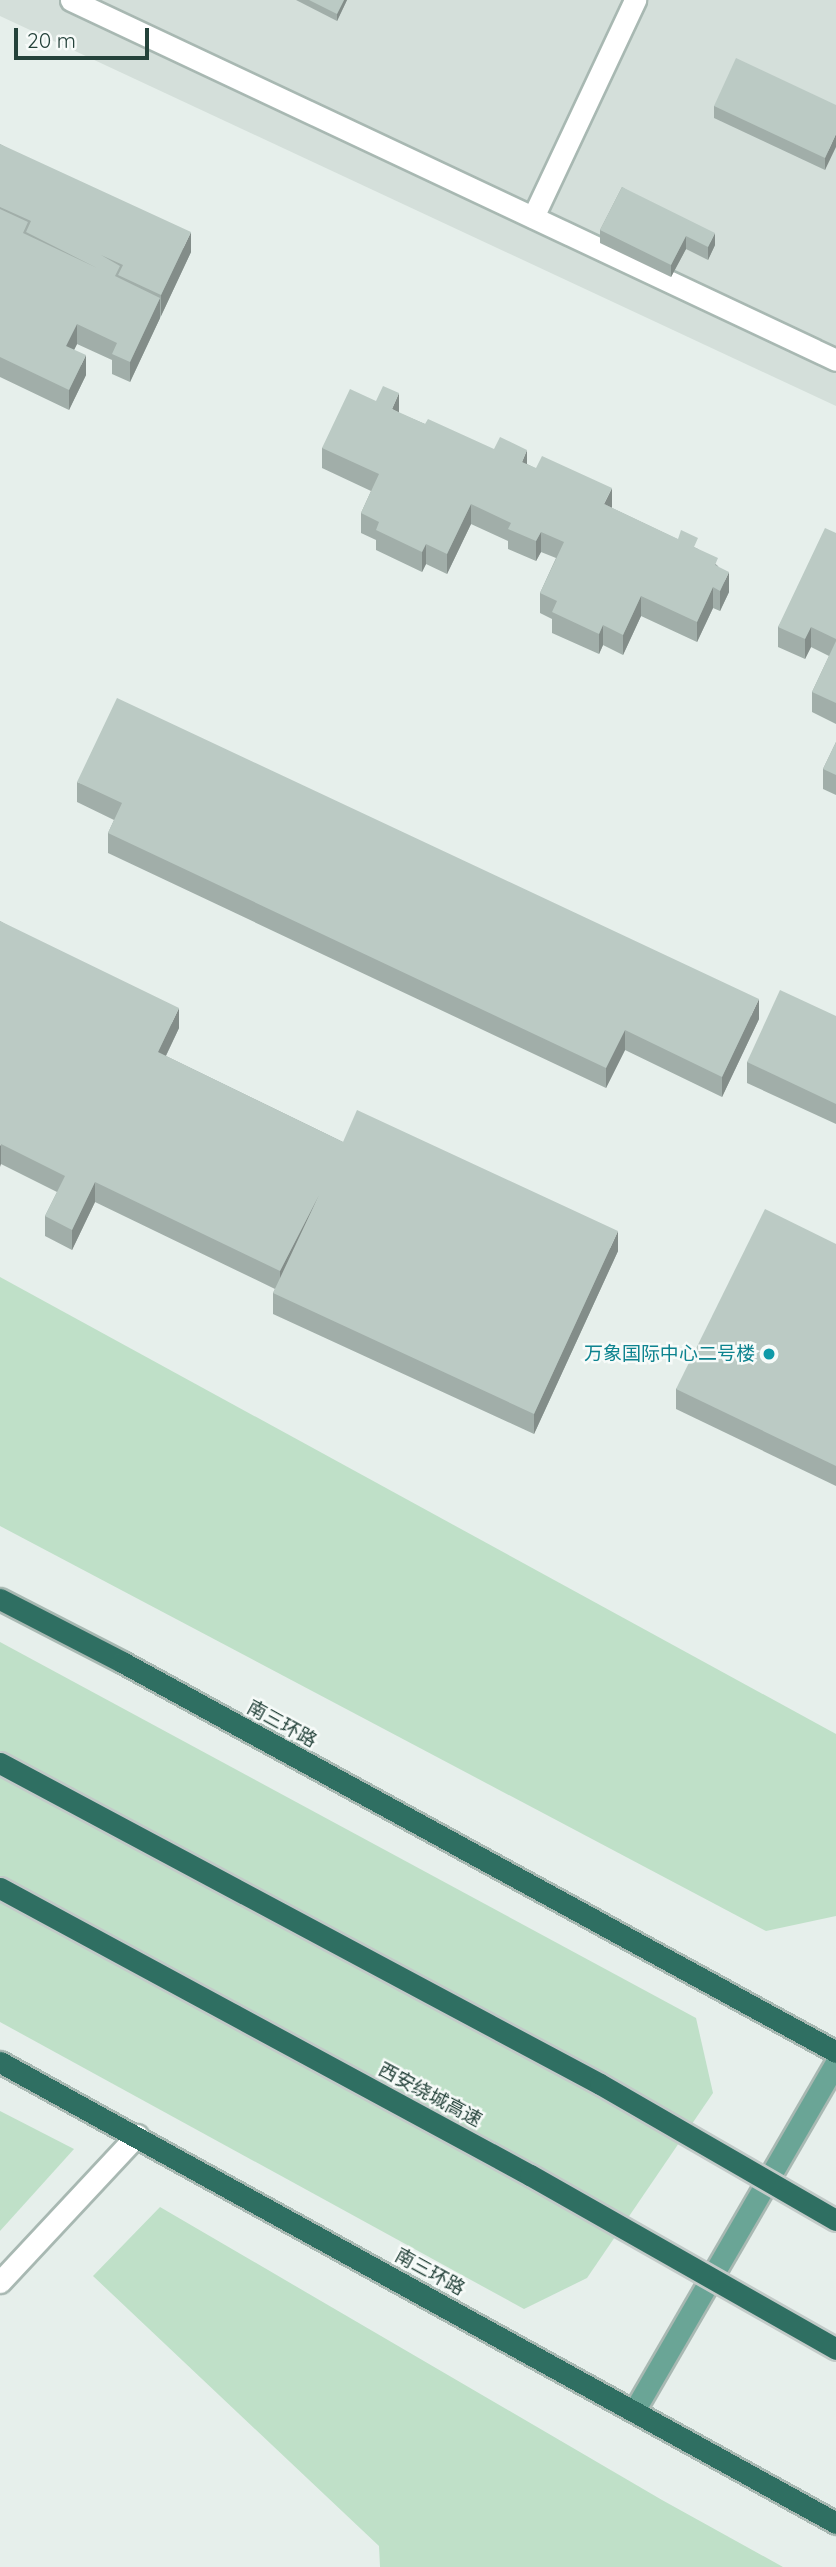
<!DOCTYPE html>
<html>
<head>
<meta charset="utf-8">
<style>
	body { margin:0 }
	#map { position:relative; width:836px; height:2567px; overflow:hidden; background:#e6efeb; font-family:Quicksand,"Noto Sans SC",sans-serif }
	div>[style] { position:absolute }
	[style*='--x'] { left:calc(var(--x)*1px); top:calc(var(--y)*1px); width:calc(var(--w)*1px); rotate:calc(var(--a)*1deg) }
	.built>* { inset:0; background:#d4dfda }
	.green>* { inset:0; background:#bfe0c8 }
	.roads { filter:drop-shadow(2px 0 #a8b8b2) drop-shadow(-2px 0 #a8b8b2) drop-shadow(0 2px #a8b8b2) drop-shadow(0 -2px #a8b8b2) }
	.minor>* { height:21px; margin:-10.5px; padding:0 10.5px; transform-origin:10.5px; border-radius:10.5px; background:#fff }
	.major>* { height:21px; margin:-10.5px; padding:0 10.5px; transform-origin:10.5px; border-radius:10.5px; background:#6aa596 }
	.highway>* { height:21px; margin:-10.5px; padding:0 10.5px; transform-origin:10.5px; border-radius:10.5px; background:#2f6f62 }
	.bridges { filter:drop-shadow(2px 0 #c2cac8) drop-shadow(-2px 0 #c2cac8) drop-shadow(0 2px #c2cac8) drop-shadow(0 -2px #c2cac8) }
	.highway-bridge>* { height:21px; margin:-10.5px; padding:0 10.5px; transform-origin:10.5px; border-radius:10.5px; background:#2f6f62 }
	.wall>* { inset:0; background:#a1aea9 }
	.shaded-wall>* { inset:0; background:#838d89 }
	.building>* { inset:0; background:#bbcac4 }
	.dots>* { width:19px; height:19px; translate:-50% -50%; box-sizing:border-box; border:4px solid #f7fbf9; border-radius:50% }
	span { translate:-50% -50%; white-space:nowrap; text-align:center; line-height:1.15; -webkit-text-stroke:5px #f7fbf9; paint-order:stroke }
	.culture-label { font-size:19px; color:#0d838f }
	.right { translate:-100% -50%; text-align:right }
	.street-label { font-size:19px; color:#24423a }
	.scale { position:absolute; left:14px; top:28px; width:135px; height:32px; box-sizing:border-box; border:4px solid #24423a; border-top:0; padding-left:9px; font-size:21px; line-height:24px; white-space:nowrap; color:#24423a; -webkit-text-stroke:5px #f7fbf9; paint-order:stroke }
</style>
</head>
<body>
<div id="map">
	<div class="built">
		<i style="clip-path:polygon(0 0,836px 0,836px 406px,0 16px)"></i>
	</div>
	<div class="green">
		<i style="clip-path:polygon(0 1277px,836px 1734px,836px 1916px,766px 1931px,0 1526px)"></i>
		<i style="clip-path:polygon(0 1642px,696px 2018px,713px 2093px,587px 2278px,524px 2309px,0 2022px)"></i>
		<i style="clip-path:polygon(0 2111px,74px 2149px,0 2231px)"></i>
		<i style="clip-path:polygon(160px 2207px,662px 2500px,783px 2567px,380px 2567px,379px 2546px,93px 2276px)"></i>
	</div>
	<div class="roads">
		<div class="minor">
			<i style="--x:71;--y:0;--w:845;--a:25.2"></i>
			<i style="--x:533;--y:217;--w:240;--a:-64.8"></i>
			<i style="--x:0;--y:2282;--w:201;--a:-47"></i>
		</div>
		<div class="major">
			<i style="--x:634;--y:2411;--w:402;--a:-59.9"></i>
		</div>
		<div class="highway">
			<i style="--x:0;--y:1599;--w:137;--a:27.3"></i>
			<i style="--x:122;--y:1662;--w:814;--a:28.64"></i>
			<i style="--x:0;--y:2062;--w:955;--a:28.87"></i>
		</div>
	</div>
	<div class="bridges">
		<div class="highway-bridge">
			<i style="--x:0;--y:1763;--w:680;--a:28.15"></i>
			<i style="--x:600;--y:2084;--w:272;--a:30"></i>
			<i style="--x:0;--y:1888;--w:603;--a:28.44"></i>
			<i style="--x:530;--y:2175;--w:352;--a:29.6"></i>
		</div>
	</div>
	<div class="wall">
		<i style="clip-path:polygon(296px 0,347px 0,337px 21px)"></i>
		<i style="clip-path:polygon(836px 105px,825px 170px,714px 118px,714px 106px)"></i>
		<i style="clip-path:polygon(0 144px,191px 252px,130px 382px,112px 374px,112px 360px,77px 344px,74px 350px,86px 375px,69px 410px,0 377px)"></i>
		<i style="clip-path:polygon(622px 187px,715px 245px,708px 260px,686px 249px,671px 277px,600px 243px,600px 230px)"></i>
		<i style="clip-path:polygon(399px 413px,425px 424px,527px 464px,612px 508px,698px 549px,718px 566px,729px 592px,720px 611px,713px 608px,697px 642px,641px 616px,623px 655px,603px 645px,599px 654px,552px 633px,552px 619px,540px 613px,540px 593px,556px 558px,541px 552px,536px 561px,508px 549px,508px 541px,471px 524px,447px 574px,426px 564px,422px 572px,376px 550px,376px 540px,361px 533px,361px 513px,371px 491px,322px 468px,322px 448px)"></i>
		<i style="clip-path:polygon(836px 533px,836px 724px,812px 712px,812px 692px,829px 656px,811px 647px,805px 659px,778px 647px,778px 627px)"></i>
		<i style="clip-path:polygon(836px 742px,836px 795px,823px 789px,823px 769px)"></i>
		<i style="clip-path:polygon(77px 782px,759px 1019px,722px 1097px,625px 1050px,606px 1088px,108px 853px,108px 833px,114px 820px,77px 802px)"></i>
		<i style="clip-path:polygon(0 921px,179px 1028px,166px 1056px,343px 1142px,618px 1251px,534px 1434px,273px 1314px,273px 1293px,275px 1289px,95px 1202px,72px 1250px,45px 1236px,45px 1216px,57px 1192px,1px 1164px)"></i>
		<i style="clip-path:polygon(836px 1016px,836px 1124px,747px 1083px,747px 1062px)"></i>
		<i style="clip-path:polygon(836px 1244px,836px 1486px,676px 1409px,676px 1389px)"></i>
	</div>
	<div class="shaded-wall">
		<i style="clip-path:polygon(344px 0,347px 0,337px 21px,337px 14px)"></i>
		<i style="clip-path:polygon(836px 134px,836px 147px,825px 170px,825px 158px)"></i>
		<i style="clip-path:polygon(191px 232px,191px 252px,161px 316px,161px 295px)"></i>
		<i style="clip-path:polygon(715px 233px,715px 245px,708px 260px,708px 247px)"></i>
		<i style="clip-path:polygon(686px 236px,686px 249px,671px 277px,671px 265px)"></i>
		<i style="clip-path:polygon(160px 298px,160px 318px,130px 382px,130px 362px)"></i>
		<i style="clip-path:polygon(77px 324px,77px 344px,66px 366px,66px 346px)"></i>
		<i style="clip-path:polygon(86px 355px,86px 375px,69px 410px,69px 390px)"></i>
		<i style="clip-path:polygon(399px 393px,399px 413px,392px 409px)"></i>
		<i style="clip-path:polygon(527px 450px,527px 470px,522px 462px)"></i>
		<i style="clip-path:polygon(612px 488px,612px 508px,604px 504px)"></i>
		<i style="clip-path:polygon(471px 504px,471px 524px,447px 574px,447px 554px)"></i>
		<i style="clip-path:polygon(541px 532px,541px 552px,536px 561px,536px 541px)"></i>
		<i style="clip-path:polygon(426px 544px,426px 564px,422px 572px,422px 552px)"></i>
		<i style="clip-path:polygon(729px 572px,729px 592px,720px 611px,720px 591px)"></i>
		<i style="clip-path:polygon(713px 587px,713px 608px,697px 642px,697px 622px)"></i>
		<i style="clip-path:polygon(641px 596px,641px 616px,623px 655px,623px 635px)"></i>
		<i style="clip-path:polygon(603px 625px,603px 645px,599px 654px,599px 634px)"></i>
		<i style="clip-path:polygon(811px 627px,811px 647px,805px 659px,805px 639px)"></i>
		<i style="clip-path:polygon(759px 999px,759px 1019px,722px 1097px,722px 1077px)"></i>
		<i style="clip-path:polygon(179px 1008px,179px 1028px,158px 1072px,158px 1052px)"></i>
		<i style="clip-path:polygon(625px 1030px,625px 1050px,606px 1088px,606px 1068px)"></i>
		<i style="clip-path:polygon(1px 1144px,1px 1164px,0 1167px,0 1146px)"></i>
		<i style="clip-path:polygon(95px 1182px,95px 1202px,72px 1250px,72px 1230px)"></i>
		<i style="clip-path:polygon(319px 1195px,280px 1291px,280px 1271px)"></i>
		<i style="clip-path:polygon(618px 1231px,618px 1251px,534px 1434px,534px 1414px)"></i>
	</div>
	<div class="building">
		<i style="clip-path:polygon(309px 0,344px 0,337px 14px)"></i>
		<i style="clip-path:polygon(736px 58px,836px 105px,836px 134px,825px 158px,714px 106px)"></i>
		<i style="clip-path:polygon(0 144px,191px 232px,161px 295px,118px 275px,123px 265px,101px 255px,120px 266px,115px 276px,160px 298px,130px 362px,112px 354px,117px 343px,77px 324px,66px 346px,86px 355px,69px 390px,0 357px,0 209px,28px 222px,23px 233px,97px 268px,26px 232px,31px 221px,0 207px)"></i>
		<i style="clip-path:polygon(622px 187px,715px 233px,708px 247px,686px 236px,671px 265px,600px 230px)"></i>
		<i style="clip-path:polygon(383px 386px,399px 393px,392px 409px,425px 424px,428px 419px,494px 449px,500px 437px,527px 450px,522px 462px,536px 468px,542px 456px,612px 488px,604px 504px,678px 539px,681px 530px,698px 538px,694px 547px,718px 558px,715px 565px,729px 572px,720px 591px,713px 587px,697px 622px,641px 596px,623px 635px,603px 625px,599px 634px,552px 612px,557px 601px,540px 593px,564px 542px,541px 532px,536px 541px,508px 529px,511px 523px,471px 504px,447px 554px,426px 544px,422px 552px,376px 530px,379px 522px,361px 513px,379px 474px,322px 448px,350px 389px,376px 401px)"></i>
		<i style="clip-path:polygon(825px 528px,836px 533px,836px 639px,811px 627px,805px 639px,778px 627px)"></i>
		<i style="clip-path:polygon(836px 641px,836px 703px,812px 692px)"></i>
		<i style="clip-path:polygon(117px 698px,759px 999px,722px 1077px,625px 1030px,606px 1068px,108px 833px,122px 803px,77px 782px)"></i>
		<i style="clip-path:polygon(836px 742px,836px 775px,823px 769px)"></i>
		<i style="clip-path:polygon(0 921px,179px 1008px,158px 1052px,343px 1142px,357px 1110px,618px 1231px,534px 1414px,273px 1293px,319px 1195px,280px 1271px,95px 1182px,72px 1230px,45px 1216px,65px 1176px,1px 1144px,0 1146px)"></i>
		<i style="clip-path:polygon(780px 990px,836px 1016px,836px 1104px,747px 1062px)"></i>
		<i style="clip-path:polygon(765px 1209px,836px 1244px,836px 1466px,676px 1389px)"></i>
	</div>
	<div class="dots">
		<i style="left:769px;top:1354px;background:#0f9aa8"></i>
	</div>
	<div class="culture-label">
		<span class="right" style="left:755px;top:1354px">万象国际中心二号楼</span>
	</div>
	<div class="street-label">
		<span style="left:282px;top:1724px;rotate:29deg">南三环路</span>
		<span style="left:430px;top:2095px;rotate:28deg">西安绕城高速</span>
		<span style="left:430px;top:2272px;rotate:29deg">南三环路</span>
	</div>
	<div class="scale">20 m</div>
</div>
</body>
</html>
